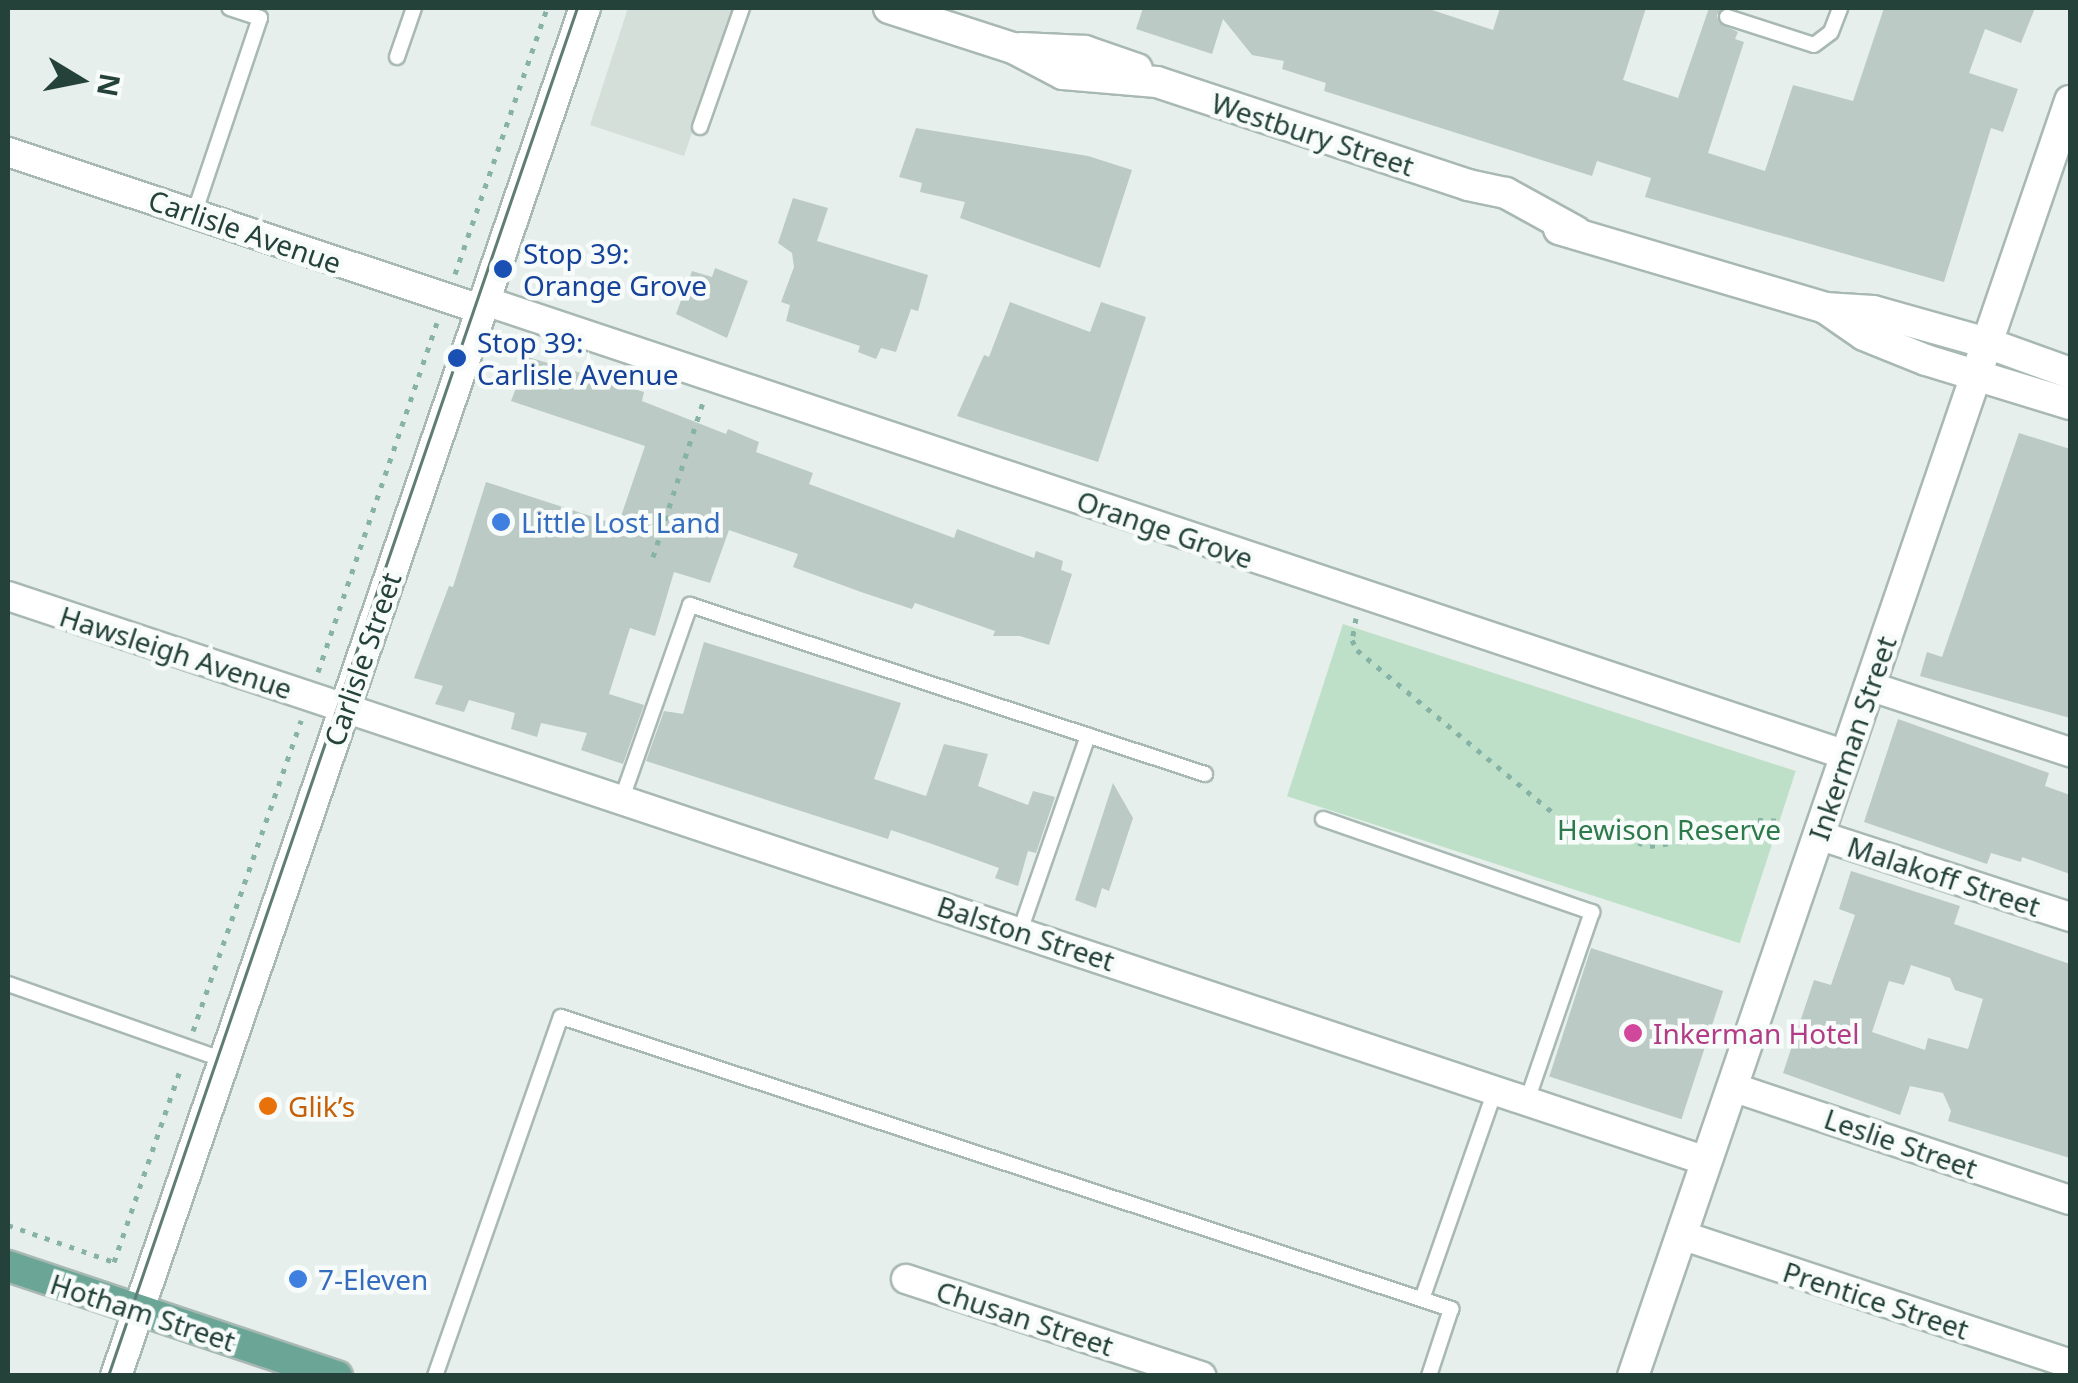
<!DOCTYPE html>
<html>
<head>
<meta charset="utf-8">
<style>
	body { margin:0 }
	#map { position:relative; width:2078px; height:1383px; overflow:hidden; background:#e6efeb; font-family:"Noto Sans",sans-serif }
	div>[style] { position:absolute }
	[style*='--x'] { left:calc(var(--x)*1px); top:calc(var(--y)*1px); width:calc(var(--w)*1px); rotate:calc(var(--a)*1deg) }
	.built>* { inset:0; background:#d4dfda }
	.green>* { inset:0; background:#bfe0c8; transform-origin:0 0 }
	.building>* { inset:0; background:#bbcac4; transform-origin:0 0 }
	.path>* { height:5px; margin-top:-2.5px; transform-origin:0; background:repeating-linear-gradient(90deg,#86b3a5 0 5px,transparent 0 13px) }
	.roads { filter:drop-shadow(2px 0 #a8b8b2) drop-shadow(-2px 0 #a8b8b2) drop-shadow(0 2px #a8b8b2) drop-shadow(0 -2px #a8b8b2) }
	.service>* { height:14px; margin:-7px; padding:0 7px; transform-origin:7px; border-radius:7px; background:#fff }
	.minor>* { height:28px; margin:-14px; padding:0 14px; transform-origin:14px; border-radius:14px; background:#fff }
	.tertiary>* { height:30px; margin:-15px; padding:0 15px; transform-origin:15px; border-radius:15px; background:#fff }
	.secondary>* { height:30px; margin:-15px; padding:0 15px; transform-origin:15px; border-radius:15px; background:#fff }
	.primary>* { height:30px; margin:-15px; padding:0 15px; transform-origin:15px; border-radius:15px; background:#6aa596 }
	.tram>* { height:2.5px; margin:-1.25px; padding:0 1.25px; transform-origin:1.25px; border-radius:1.25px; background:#5f7d75 }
	.dots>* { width:28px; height:28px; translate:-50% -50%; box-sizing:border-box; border:5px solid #f7fbf9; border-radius:50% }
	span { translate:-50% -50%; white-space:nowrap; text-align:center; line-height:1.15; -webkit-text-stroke:9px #f7fbf9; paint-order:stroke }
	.street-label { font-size:28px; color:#24423a }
	.transit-label { font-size:28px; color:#164399 }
	.left { translate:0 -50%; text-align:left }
	.shop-label { font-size:28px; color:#366cbe }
	.park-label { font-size:28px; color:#2d7a4b }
	.hotel-label { font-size:28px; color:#b23c85 }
	.food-label { font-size:28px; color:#c56008 }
	.frame { position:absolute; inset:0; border:10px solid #24423a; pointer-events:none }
	.north { position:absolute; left:30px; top:30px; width:100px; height:100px; -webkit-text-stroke:8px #f7fbf9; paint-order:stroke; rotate:100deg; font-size:28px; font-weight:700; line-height:40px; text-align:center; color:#24423a }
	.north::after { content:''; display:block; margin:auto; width:35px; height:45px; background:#24423a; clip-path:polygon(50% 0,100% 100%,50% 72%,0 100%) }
</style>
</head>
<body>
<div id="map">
	<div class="built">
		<i style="clip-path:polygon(628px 8px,734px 8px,684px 156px,590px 125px)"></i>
	</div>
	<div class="green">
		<i style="left:1343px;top:624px;width:476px;height:181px;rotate:18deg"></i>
	</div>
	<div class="building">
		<i style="clip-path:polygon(1143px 8px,1426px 8px,1493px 30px,1500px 8px,1646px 8px,1623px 80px,1678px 98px,1709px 8px,1723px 8px,1717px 15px,1719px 23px,1738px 32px,1735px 39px,1744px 42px,1708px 153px,1765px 171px,1793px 85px,1853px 101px,1884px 8px,2035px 8px,2021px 43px,1985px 29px,1969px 73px,2018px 89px,2003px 132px,1991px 128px,1944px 282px,1645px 197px,1651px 178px,1597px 161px,1592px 176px,1324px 91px,1326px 83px,1282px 69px,1284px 61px,1252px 55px,1223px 19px,1212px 54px,1136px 29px)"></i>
		<i style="clip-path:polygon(916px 128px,1088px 156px,1132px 170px,1100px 268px,960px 218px,965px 202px,920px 192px,922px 183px,899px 177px)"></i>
		<i style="clip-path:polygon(793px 198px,828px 208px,817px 241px,928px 275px,918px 311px,911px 309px,896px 352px,881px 348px,876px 359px,858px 352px,860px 346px,786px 321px,790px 305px,781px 302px,794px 267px,792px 253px,778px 243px)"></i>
		<i style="clip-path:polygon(715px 268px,748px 281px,727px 338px,676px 314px,692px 271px,712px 277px)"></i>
		<i style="clip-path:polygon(1010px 302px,1090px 332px,1101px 302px,1146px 317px,1098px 462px,957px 416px,984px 355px,989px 357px)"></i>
		<i style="clip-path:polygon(528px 357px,644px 392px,642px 401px,726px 434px,728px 429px,759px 442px,756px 452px,813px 473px,809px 484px,954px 538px,957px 529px,1034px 558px,1036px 551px,1063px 561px,1061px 570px,1072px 574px,1049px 645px,1020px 636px,993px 636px,995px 631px,915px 603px,912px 609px,861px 592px,793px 567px,798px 554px,729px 530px,710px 583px,674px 572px,655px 636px,630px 628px,609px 694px,644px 705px,623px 764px,581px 750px,587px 733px,541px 723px,537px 737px,511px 729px,515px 713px,469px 700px,464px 712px,435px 704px,443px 686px,414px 678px,449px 586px,453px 587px,486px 482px,618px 525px,645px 446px,511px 401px)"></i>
		<i style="clip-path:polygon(2019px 433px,2070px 449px,2070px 718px,1920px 676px,1927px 652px,1942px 657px)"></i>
		<i style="clip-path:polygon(704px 642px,901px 703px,874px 779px,926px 796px,944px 744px,988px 754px,978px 786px,1028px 805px,1033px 791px,1055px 797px,1036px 853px,1028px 851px,1018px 886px,995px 878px,999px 868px,932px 844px,891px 830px,888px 839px,646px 761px,664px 711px,683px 714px)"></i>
		<i style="clip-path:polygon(1898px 719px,2049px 773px,2045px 786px,2070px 795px,2070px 874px,2022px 857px,2021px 862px,1991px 853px,1987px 864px,1864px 822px)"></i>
		<i style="clip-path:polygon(1113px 783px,1133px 818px,1109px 891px,1102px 888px,1096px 908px,1075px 900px)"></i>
		<i style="clip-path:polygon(evenodd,1851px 871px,1960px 906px,1954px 924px,2070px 964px,2070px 1158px,1948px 1121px,1951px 1111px,1943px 1093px,1910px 1086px,1900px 1115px,1783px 1073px,1814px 980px,1831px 985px,1855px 915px,1839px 909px,1851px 871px,1911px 965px,1950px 978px,1955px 990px,1983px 999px,1968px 1049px,1928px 1038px,1925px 1050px,1872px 1032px,1889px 981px,1904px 985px,1911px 965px)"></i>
		<i style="left:1591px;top:948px;width:139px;height:135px;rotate:18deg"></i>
	</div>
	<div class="path">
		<i style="--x:455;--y:274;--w:281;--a:-70.9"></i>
		<i style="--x:653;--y:557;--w:163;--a:-72.1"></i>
		<i style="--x:1356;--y:618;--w:22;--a:100"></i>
		<i style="--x:1352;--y:640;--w:11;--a:63"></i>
		<i style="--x:1357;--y:650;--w:268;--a:39.7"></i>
		<i style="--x:1563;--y:821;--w:91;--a:16"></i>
		<i style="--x:1650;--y:846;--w:50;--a:-8"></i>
		<i style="--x:1700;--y:839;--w:61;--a:-18.1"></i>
		<i style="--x:1758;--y:820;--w:26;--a:2"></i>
		<i style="--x:318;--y:672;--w:369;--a:-71.2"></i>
		<i style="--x:193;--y:1031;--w:329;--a:-70.8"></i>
		<i style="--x:8;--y:1225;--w:112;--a:19.2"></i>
		<i style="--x:114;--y:1262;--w:208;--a:-71"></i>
	</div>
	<div class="roads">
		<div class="service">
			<i style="--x:1727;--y:17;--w:91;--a:17.8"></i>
			<i style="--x:1814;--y:45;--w:21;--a:-37"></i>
			<i style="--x:1831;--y:32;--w:26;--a:-69"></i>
			<i style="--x:397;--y:57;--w:52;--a:-70.9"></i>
			<i style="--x:700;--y:127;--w:126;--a:-70.6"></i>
			<i style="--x:194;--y:214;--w:207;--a:-71.4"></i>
			<i style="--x:260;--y:18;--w:32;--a:-162"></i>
			<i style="--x:621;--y:801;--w:208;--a:-70.6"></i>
			<i style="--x:690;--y:605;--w:542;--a:18.17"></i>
			<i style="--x:1323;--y:819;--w:285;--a:19.1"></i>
			<i style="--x:1592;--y:912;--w:200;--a:109"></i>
			<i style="--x:1020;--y:931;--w:207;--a:-70.8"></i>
			<i style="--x:8;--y:984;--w:229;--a:19.4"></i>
			<i style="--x:1422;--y:1299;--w:221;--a:-70.7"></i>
			<i style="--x:435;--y:1376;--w:380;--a:-70.7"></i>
			<i style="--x:561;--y:1017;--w:937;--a:18.16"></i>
			<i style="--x:1451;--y:1309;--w:71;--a:108.2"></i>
		</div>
		<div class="minor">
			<i style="--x:8;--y:152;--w:500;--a:18.4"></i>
			<i style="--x:485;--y:301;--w:1435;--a:18.45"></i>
			<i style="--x:8;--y:596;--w:1790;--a:18.4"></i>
			<i style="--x:1869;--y:686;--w:212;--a:18.2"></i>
			<i style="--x:1818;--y:835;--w:265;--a:18"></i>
			<i style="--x:1732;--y:1087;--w:356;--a:18.5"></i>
			<i style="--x:1681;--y:1235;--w:410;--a:18.3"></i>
			<i style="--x:906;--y:1279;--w:311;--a:18.2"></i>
		</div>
		<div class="tertiary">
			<i style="--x:889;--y:8;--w:130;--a:17.9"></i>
			<i style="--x:1013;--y:48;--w:56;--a:27.5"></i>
			<i style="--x:1063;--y:74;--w:94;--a:4.9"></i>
			<i style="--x:1157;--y:82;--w:328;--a:18.3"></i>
			<i style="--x:1468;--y:185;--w:39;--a:12"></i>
			<i style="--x:1506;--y:193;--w:79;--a:28.8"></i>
			<i style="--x:1021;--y:48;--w:64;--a:2.7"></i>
			<i style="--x:1085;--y:51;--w:55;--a:19.1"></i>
			<i style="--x:1559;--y:229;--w:277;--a:16.5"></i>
			<i style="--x:1825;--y:308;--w:48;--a:3.6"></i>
			<i style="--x:1873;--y:311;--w:118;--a:15.7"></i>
			<i style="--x:1987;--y:343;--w:88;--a:19.9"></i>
			<i style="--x:1825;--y:308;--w:47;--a:34.7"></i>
			<i style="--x:1864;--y:335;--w:67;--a:22"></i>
			<i style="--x:1926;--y:360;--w:151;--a:17"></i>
			<i style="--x:1633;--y:1376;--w:1348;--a:-71.08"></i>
		</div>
		<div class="secondary">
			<i style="--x:116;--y:1376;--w:1446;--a:-71.08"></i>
		</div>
		<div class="primary">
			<i style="--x:8;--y:1266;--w:347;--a:18.5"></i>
		</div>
	</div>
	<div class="tram">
		<i style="--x:108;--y:1376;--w:1446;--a:-71.08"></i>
	</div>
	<div class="dots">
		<i style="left:503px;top:269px;background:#1a4fb4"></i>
		<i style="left:457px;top:358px;background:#1a4fb4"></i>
		<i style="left:501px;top:522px;background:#3f7fe0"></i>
		<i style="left:1633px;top:1033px;background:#d1479c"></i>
		<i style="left:268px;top:1106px;background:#e8710a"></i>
		<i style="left:298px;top:1279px;background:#3f7fe0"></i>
	</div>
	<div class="street-label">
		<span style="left:1313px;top:134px;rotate:18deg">Westbury Street</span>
		<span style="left:245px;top:231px;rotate:19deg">Carlisle Avenue</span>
		<span style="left:1165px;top:529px;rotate:19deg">Orange Grove</span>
		<span style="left:176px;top:652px;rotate:18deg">Hawsleigh Avenue</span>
		<span style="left:362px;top:659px;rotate:-71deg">Carlisle Street</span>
		<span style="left:1852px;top:738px;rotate:-71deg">Inkerman Street</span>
		<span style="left:1944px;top:876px;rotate:18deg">Malakoff Street</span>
		<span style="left:1026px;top:933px;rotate:18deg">Balston Street</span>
		<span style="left:1901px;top:1143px;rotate:19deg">Leslie Street</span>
		<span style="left:1876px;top:1300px;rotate:18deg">Prentice Street</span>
		<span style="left:143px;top:1312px;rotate:18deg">Hotham Street</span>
		<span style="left:1025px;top:1318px;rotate:18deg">Chusan Street</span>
	</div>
	<div class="transit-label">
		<span class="left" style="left:523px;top:269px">Stop 39:<br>Orange Grove</span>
		<span class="left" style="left:477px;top:358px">Stop 39:<br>Carlisle Avenue</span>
	</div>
	<div class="shop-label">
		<span class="left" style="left:521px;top:522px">Little Lost Land</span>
		<span class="left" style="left:318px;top:1279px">7-Eleven</span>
	</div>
	<div class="park-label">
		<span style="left:1669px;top:829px">Hewison Reserve</span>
	</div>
	<div class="hotel-label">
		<span class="left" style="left:1653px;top:1033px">Inkerman Hotel</span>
	</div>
	<div class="food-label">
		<span class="left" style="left:288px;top:1106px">Glik’s</span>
	</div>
	<div class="frame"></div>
	<div class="north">N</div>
</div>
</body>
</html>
